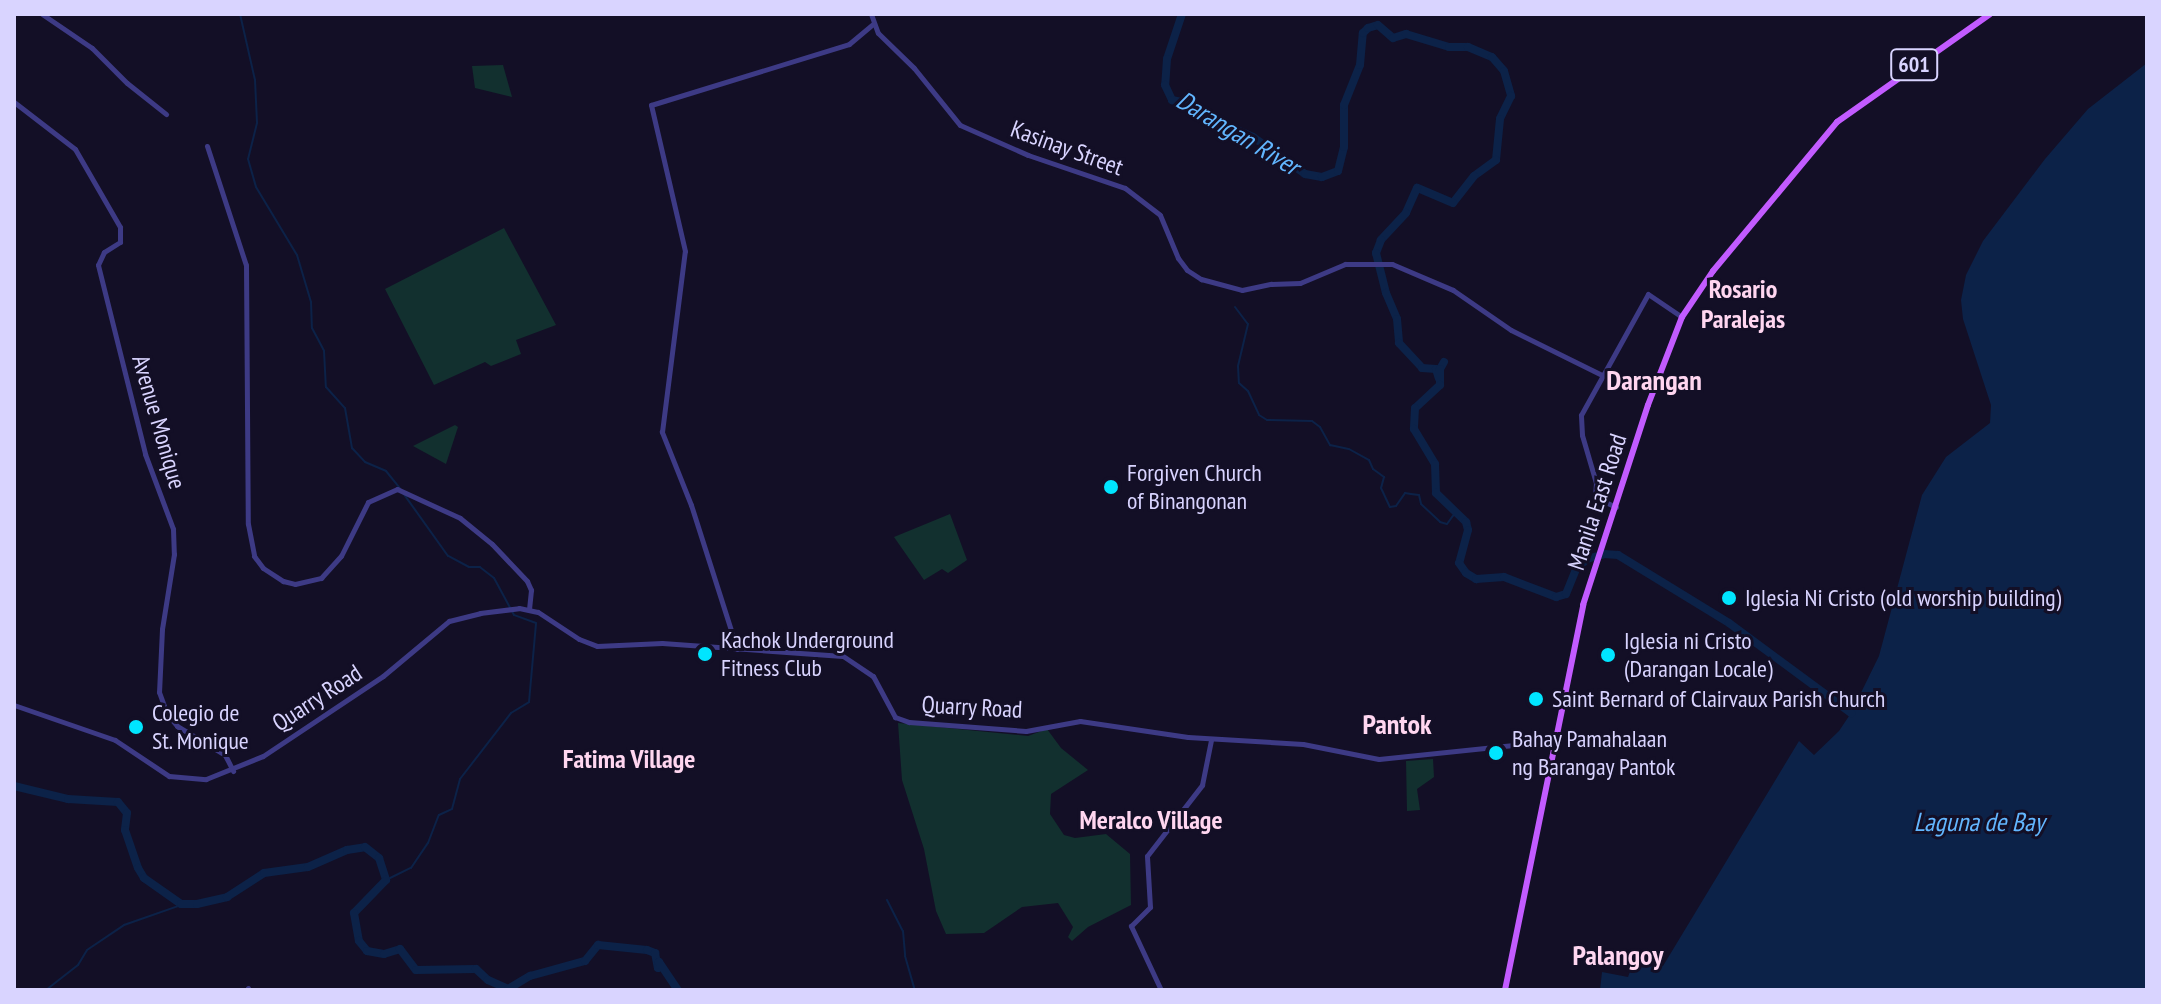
<!DOCTYPE html>
<html>
<head>
<meta charset="utf-8">
<style>
	body { margin:0 }
	#map { position:relative; width:2161px; height:1004px; overflow:hidden; background:#130f26; font-family:"PT Sans Narrow",sans-serif }
	div>[style] { position:absolute }
	[style*='--x'] { left:calc(var(--x)*1px); top:calc(var(--y)*1px); width:calc(var(--w)*1px); rotate:calc(var(--a)*1deg) }
	.green>* { inset:0; background:#12302f }
	.water>* { inset:0; background:#0c2248 }
	.stream>* { height:2px; margin:-1px; padding:0 1px; transform-origin:1px; border-radius:1px; background:#0c2248 }
	.river>* { height:8px; margin:-4px; padding:0 4px; transform-origin:4px; border-radius:4px; background:#0c2248 }
	.minor>* { height:5px; margin:-2.5px; padding:0 2.5px; transform-origin:2.5px; border-radius:2.5px; background:#3d3a85 }
	.major>* { height:6px; margin:-3px; padding:0 3px; transform-origin:3px; border-radius:3px; background:#c25bff }
	.dots>* { width:22px; height:22px; translate:-50% -50%; box-sizing:border-box; border:4px solid #130f26; border-radius:50% }
	span { translate:-50% -50%; white-space:nowrap; text-align:center; line-height:1.15; -webkit-text-stroke:6px #130f26; paint-order:stroke }
	.shield-label span { padding:2px 6px; background:#130f26; border:2px solid; border-radius:6px; -webkit-text-stroke-width:0 }
	.shield-label { font-size:22px; color:#d9d4ff; font-weight:700 }
	.street-label { font-size:24px; color:#d9d4ff }
	.poi-label { font-size:24px; color:#d9d4ff }
	.left { translate:0 -50%; text-align:left }
	.water-label { font-size:26px; color:#62b6ff; font-style:italic }
	.neighbourhood-label { font-size:26px; color:#ffd6f0; font-weight:700 }
	.quarter-label { font-size:28px; color:#ffd6f0; font-weight:700 }
	.frame { position:absolute; inset:0; border:16px solid #d9d4ff; pointer-events:none }
</style>
</head>
<body>
<div id="map">
	<div class="green">
		<i style="clip-path:polygon(503px 65px,512px 97px,475px 88px,472px 66px)"></i>
		<i style="clip-path:polygon(504px 228px,556px 325px,516px 340px,521px 354px,491px 366px,485px 362px,434px 385px,385px 289px)"></i>
		<i style="clip-path:polygon(455px 425px,458px 427px,446px 464px,413px 446px)"></i>
		<i style="clip-path:polygon(950px 514px,967px 560px,948px 573px,942px 569px,924px 580px,894px 537px)"></i>
		<i style="clip-path:polygon(898px 723px,1028px 736px,1047px 729px,1061px 748px,1088px 770px,1051px 794px,1050px 814px,1064px 835px,1075px 838px,1106px 834px,1130px 854px,1131px 905px,1088px 927px,1072px 941px,1068px 937px,1073px 927px,1058px 903px,1022px 907px,984px 933px,946px 934px,936px 911px,924px 849px,902px 780px)"></i>
		<i style="clip-path:polygon(1433px 759px,1434px 777px,1417px 789px,1420px 810px,1407px 811px,1406px 761px)"></i>
	</div>
	<div class="water">
		<i style="clip-path:polygon(2147px 63px,2147px 990px,1600px 990px,1602px 972px,1628px 977px,1635px 958px,1663px 966px,1799px 741px,1814px 755px,1839px 731px,1851px 713px,1879px 656px,1922px 495px,1946px 457px,1990px 423px,1991px 405px,1963px 319px,1961px 300px,1966px 275px,1983px 241px,2045px 159px,2088px 109px)"></i>
	</div>
	<div class="stream">
		<i style="--x:240;--y:14;--w:68;--a:77.2"></i>
		<i style="--x:255;--y:80;--w:43;--a:87.3"></i>
		<i style="--x:257;--y:123;--w:37;--a:104"></i>
		<i style="--x:248;--y:159;--w:29;--a:74"></i>
		<i style="--x:256;--y:187;--w:79;--a:58.9"></i>
		<i style="--x:297;--y:255;--w:49;--a:73.4"></i>
		<i style="--x:311;--y:302;--w:26;--a:88"></i>
		<i style="--x:312;--y:328;--w:26;--a:62"></i>
		<i style="--x:324;--y:351;--w:36;--a:87"></i>
		<i style="--x:326;--y:387;--w:28;--a:48"></i>
		<i style="--x:345;--y:408;--w:41;--a:80.1"></i>
		<i style="--x:352;--y:448;--w:19;--a:47"></i>
		<i style="--x:365;--y:462;--w:23;--a:23"></i>
		<i style="--x:386;--y:471;--w:22;--a:51"></i>
		<i style="--x:1235;--y:307;--w:21;--a:53"></i>
		<i style="--x:1248;--y:324;--w:43;--a:103.4"></i>
		<i style="--x:1238;--y:366;--w:17;--a:87"></i>
		<i style="--x:1239;--y:383;--w:12;--a:42"></i>
		<i style="--x:1248;--y:391;--w:26;--a:65"></i>
		<i style="--x:1259;--y:415;--w:9;--a:32"></i>
		<i style="--x:1267;--y:420;--w:45;--a:1.3"></i>
		<i style="--x:1312;--y:421;--w:10;--a:37"></i>
		<i style="--x:1320;--y:427;--w:21;--a:61"></i>
		<i style="--x:1330;--y:445;--w:19;--a:12"></i>
		<i style="--x:1349;--y:449;--w:23;--a:29"></i>
		<i style="--x:1369;--y:460;--w:10;--a:66"></i>
		<i style="--x:1373;--y:469;--w:14;--a:36"></i>
		<i style="--x:1384;--y:477;--w:11;--a:105"></i>
		<i style="--x:1381;--y:488;--w:21;--a:65"></i>
		<i style="--x:1390;--y:507;--w:6;--a:-9"></i>
		<i style="--x:1396;--y:506;--w:16;--a:-55"></i>
		<i style="--x:1405;--y:493;--w:6;--a:9"></i>
		<i style="--x:1411;--y:494;--w:8;--a:7"></i>
		<i style="--x:1419;--y:495;--w:9;--a:77"></i>
		<i style="--x:1421;--y:504;--w:26;--a:43"></i>
		<i style="--x:1440;--y:522;--w:7;--a:16"></i>
		<i style="--x:1447;--y:524;--w:14;--a:-54"></i>
		<i style="--x:386;--y:880;--w:28;--a:-26"></i>
		<i style="--x:411;--y:868;--w:30;--a:-56"></i>
		<i style="--x:428;--y:843;--w:30;--a:-69"></i>
		<i style="--x:439;--y:815;--w:14;--a:-25"></i>
		<i style="--x:452;--y:809;--w:31;--a:-75"></i>
		<i style="--x:460;--y:779;--w:83;--a:-52.3"></i>
		<i style="--x:511;--y:713;--w:21;--a:-31"></i>
		<i style="--x:529;--y:702;--w:79;--a:-84.9"></i>
		<i style="--x:536;--y:623;--w:23;--a:-160"></i>
		<i style="--x:514;--y:615;--w:42;--a:-118.4"></i>
		<i style="--x:494;--y:578;--w:18;--a:-142"></i>
		<i style="--x:480;--y:567;--w:11;--a:180"></i>
		<i style="--x:469;--y:567;--w:24;--a:-152"></i>
		<i style="--x:448;--y:556;--w:77;--a:-125.5"></i>
		<i style="--x:887;--y:900;--w:35;--a:63"></i>
		<i style="--x:903;--y:931;--w:25;--a:85"></i>
		<i style="--x:905;--y:956;--w:35;--a:74"></i>
		<i style="--x:46;--y:990;--w:41;--a:-38"></i>
		<i style="--x:78;--y:965;--w:17;--a:-59"></i>
		<i style="--x:87;--y:950;--w:45;--a:-34"></i>
		<i style="--x:124;--y:925;--w:64;--a:-19.3"></i>
	</div>
	<div class="river">
		<i style="--x:1182;--y:14;--w:47;--a:108.4"></i>
		<i style="--x:1167;--y:59;--w:26;--a:94"></i>
		<i style="--x:1165;--y:85;--w:17;--a:65"></i>
		<i style="--x:1172;--y:100;--w:16;--a:11"></i>
		<i style="--x:1188;--y:103;--w:27;--a:34"></i>
		<i style="--x:1210;--y:118;--w:47;--a:23.8"></i>
		<i style="--x:1253;--y:137;--w:64;--a:35.4"></i>
		<i style="--x:1305;--y:174;--w:17;--a:10"></i>
		<i style="--x:1322;--y:177;--w:17;--a:-21"></i>
		<i style="--x:1338;--y:171;--w:25;--a:-76"></i>
		<i style="--x:1344;--y:147;--w:42;--a:-90"></i>
		<i style="--x:1344;--y:105;--w:43;--a:-68.2"></i>
		<i style="--x:1360;--y:65;--w:32;--a:-85"></i>
		<i style="--x:1363;--y:33;--w:7;--a:-45"></i>
		<i style="--x:1368;--y:28;--w:10;--a:-17"></i>
		<i style="--x:1378;--y:25;--w:20;--a:41"></i>
		<i style="--x:1393;--y:38;--w:14;--a:-17"></i>
		<i style="--x:1406;--y:34;--w:45;--a:16.8"></i>
		<i style="--x:1449;--y:47;--w:19;--a:0"></i>
		<i style="--x:1468;--y:47;--w:26;--a:23"></i>
		<i style="--x:1492;--y:57;--w:18;--a:49"></i>
		<i style="--x:1504;--y:71;--w:26;--a:74"></i>
		<i style="--x:1511;--y:96;--w:25;--a:116"></i>
		<i style="--x:1500;--y:119;--w:41;--a:95.6"></i>
		<i style="--x:1496;--y:160;--w:27;--a:144"></i>
		<i style="--x:1474;--y:176;--w:34;--a:128"></i>
		<i style="--x:1453;--y:203;--w:39;--a:-157"></i>
		<i style="--x:1417;--y:188;--w:27;--a:114"></i>
		<i style="--x:1406;--y:213;--w:37;--a:133"></i>
		<i style="--x:1381;--y:240;--w:14;--a:111"></i>
		<i style="--x:1376;--y:253;--w:41;--a:76"></i>
		<i style="--x:1386;--y:293;--w:28;--a:67"></i>
		<i style="--x:1397;--y:319;--w:24;--a:85"></i>
		<i style="--x:1399;--y:343;--w:34;--a:47"></i>
		<i style="--x:1422;--y:368;--w:14;--a:4"></i>
		<i style="--x:1436;--y:369;--w:10;--a:73"></i>
		<i style="--x:1444;--y:362;--w:8;--a:120"></i>
		<i style="--x:1440;--y:369;--w:16;--a:90"></i>
		<i style="--x:1440;--y:385;--w:34;--a:137"></i>
		<i style="--x:1415;--y:408;--w:21;--a:93"></i>
		<i style="--x:1414;--y:429;--w:41;--a:59"></i>
		<i style="--x:1435;--y:464;--w:29;--a:88"></i>
		<i style="--x:1436;--y:493;--w:42;--a:44"></i>
		<i style="--x:1466;--y:522;--w:8;--a:76"></i>
		<i style="--x:1468;--y:530;--w:34;--a:105"></i>
		<i style="--x:1459;--y:563;--w:12;--a:55"></i>
		<i style="--x:1466;--y:573;--w:12;--a:31"></i>
		<i style="--x:1476;--y:579;--w:28;--a:-4"></i>
		<i style="--x:1504;--y:577;--w:56;--a:21"></i>
		<i style="--x:1556;--y:597;--w:10;--a:-17"></i>
		<i style="--x:1566;--y:594;--w:27;--a:-68"></i>
		<i style="--x:1576;--y:569;--w:15;--a:-42"></i>
		<i style="--x:1587;--y:559;--w:18;--a:-16"></i>
		<i style="--x:1604;--y:554;--w:14;--a:4"></i>
		<i style="--x:1618;--y:555;--w:130;--a:31.5"></i>
		<i style="--x:1729;--y:623;--w:152;--a:36.4"></i>
		<i style="--x:14;--y:786;--w:56;--a:13.5"></i>
		<i style="--x:68;--y:799;--w:50;--a:3.4"></i>
		<i style="--x:118;--y:802;--w:14;--a:51"></i>
		<i style="--x:127;--y:813;--w:17;--a:97"></i>
		<i style="--x:125;--y:830;--w:40;--a:71.1"></i>
		<i style="--x:138;--y:868;--w:12;--a:59"></i>
		<i style="--x:144;--y:878;--w:45;--a:35.1"></i>
		<i style="--x:181;--y:904;--w:16;--a:0"></i>
		<i style="--x:197;--y:904;--w:31;--a:-13"></i>
		<i style="--x:227;--y:897;--w:44;--a:-33"></i>
		<i style="--x:264;--y:873;--w:44;--a:-7.8"></i>
		<i style="--x:308;--y:867;--w:43;--a:-23.6"></i>
		<i style="--x:347;--y:850;--w:18;--a:-9"></i>
		<i style="--x:365;--y:847;--w:18;--a:38"></i>
		<i style="--x:379;--y:858;--w:23;--a:72"></i>
		<i style="--x:386;--y:880;--w:46;--a:134.1"></i>
		<i style="--x:354;--y:913;--w:28;--a:80"></i>
		<i style="--x:359;--y:941;--w:13;--a:51"></i>
		<i style="--x:367;--y:951;--w:17;--a:10"></i>
		<i style="--x:384;--y:954;--w:17;--a:-17"></i>
		<i style="--x:400;--y:949;--w:26;--a:53"></i>
		<i style="--x:416;--y:970;--w:60;--a:-1"></i>
		<i style="--x:476;--y:969;--w:16;--a:43"></i>
		<i style="--x:488;--y:980;--w:22;--a:24"></i>
		<i style="--x:508;--y:989;--w:26;--a:-31"></i>
		<i style="--x:530;--y:976;--w:57;--a:-15.3"></i>
		<i style="--x:585;--y:961;--w:21;--a:-51"></i>
		<i style="--x:598;--y:945;--w:49;--a:5.8"></i>
		<i style="--x:647;--y:950;--w:9;--a:21"></i>
		<i style="--x:655;--y:953;--w:15;--a:79"></i>
		<i style="--x:658;--y:968;--w:6;--a:-81"></i>
		<i style="--x:659;--y:962;--w:34;--a:56"></i>
	</div>
	<div class="minor">
		<i style="--x:42;--y:14;--w:60;--a:34.2"></i>
		<i style="--x:92;--y:48;--w:49;--a:45"></i>
		<i style="--x:127;--y:83;--w:50;--a:38.5"></i>
		<i style="--x:871;--y:14;--w:20;--a:70"></i>
		<i style="--x:878;--y:33;--w:50;--a:44.2"></i>
		<i style="--x:914;--y:68;--w:73;--a:51.1"></i>
		<i style="--x:960;--y:125;--w:74;--a:23.8"></i>
		<i style="--x:1028;--y:155;--w:102;--a:18.8"></i>
		<i style="--x:1125;--y:188;--w:44;--a:37.6"></i>
		<i style="--x:1160;--y:215;--w:47;--a:67.3"></i>
		<i style="--x:1178;--y:258;--w:15;--a:53"></i>
		<i style="--x:1187;--y:270;--w:17;--a:33"></i>
		<i style="--x:1201;--y:279;--w:42;--a:15"></i>
		<i style="--x:1242;--y:290;--w:30;--a:-12"></i>
		<i style="--x:1271;--y:284;--w:29;--a:-2"></i>
		<i style="--x:1300;--y:283;--w:49;--a:-22.9"></i>
		<i style="--x:1345;--y:264;--w:47;--a:0"></i>
		<i style="--x:1392;--y:264;--w:66;--a:23.1"></i>
		<i style="--x:1453;--y:290;--w:70;--a:34.6"></i>
		<i style="--x:1511;--y:330;--w:102;--a:26.3"></i>
		<i style="--x:14;--y:102;--w:77;--a:37.6"></i>
		<i style="--x:75;--y:149;--w:90;--a:60"></i>
		<i style="--x:120;--y:227;--w:15;--a:90"></i>
		<i style="--x:120;--y:242;--w:19;--a:148"></i>
		<i style="--x:104;--y:252;--w:14;--a:115"></i>
		<i style="--x:98;--y:265;--w:195;--a:76"></i>
		<i style="--x:145;--y:454;--w:80;--a:69.5"></i>
		<i style="--x:173;--y:529;--w:25;--a:88"></i>
		<i style="--x:174;--y:554;--w:76;--a:99.1"></i>
		<i style="--x:162;--y:629;--w:63;--a:92.7"></i>
		<i style="--x:159;--y:692;--w:23;--a:70"></i>
		<i style="--x:167;--y:714;--w:16;--a:50"></i>
		<i style="--x:177;--y:726;--w:56;--a:31.1"></i>
		<i style="--x:225;--y:755;--w:18;--a:63"></i>
		<i style="--x:207;--y:146;--w:125;--a:71.9"></i>
		<i style="--x:246;--y:265;--w:259;--a:89.6"></i>
		<i style="--x:248;--y:524;--w:33;--a:79"></i>
		<i style="--x:254;--y:556;--w:15;--a:53"></i>
		<i style="--x:263;--y:568;--w:24;--a:33"></i>
		<i style="--x:283;--y:581;--w:12;--a:14"></i>
		<i style="--x:295;--y:584;--w:27;--a:-13"></i>
		<i style="--x:321;--y:578;--w:30;--a:-48"></i>
		<i style="--x:341;--y:556;--w:60;--a:-63.4"></i>
		<i style="--x:368;--y:502;--w:32;--a:-24"></i>
		<i style="--x:397;--y:489;--w:69;--a:24.7"></i>
		<i style="--x:460;--y:518;--w:41;--a:39.1"></i>
		<i style="--x:492;--y:544;--w:51;--a:46.6"></i>
		<i style="--x:527;--y:581;--w:10;--a:66"></i>
		<i style="--x:531;--y:590;--w:19;--a:96"></i>
		<i style="--x:1616;--y:507;--w:23;--a:-155"></i>
		<i style="--x:1595;--y:497;--w:14;--a:-86"></i>
		<i style="--x:1596;--y:483;--w:50;--a:-106.3"></i>
		<i style="--x:1582;--y:435;--w:20;--a:-93"></i>
		<i style="--x:1581;--y:415;--w:138;--a:-61"></i>
		<i style="--x:1648;--y:294;--w:41;--a:34.1"></i>
		<i style="--x:737;--y:649;--w:151;--a:-107.7"></i>
		<i style="--x:691;--y:505;--w:79;--a:-111.7"></i>
		<i style="--x:662;--y:432;--w:182;--a:-82.8"></i>
		<i style="--x:685;--y:251;--w:150;--a:-103.1"></i>
		<i style="--x:651;--y:105;--w:207;--a:-17.1"></i>
		<i style="--x:849;--y:44;--w:31;--a:-40"></i>
		<i style="--x:14;--y:705;--w:107;--a:19.1"></i>
		<i style="--x:115;--y:740;--w:65;--a:33.7"></i>
		<i style="--x:169;--y:776;--w:37;--a:5"></i>
		<i style="--x:206;--y:779;--w:61;--a:-22"></i>
		<i style="--x:263;--y:756;--w:144;--a:-33.7"></i>
		<i style="--x:383;--y:676;--w:86;--a:-39.8"></i>
		<i style="--x:449;--y:621;--w:32;--a:-14"></i>
		<i style="--x:480;--y:613;--w:39;--a:-7"></i>
		<i style="--x:519;--y:608;--w:19;--a:12"></i>
		<i style="--x:538;--y:612;--w:49;--a:33.4"></i>
		<i style="--x:579;--y:639;--w:19;--a:21"></i>
		<i style="--x:597;--y:646;--w:65;--a:-2.6"></i>
		<i style="--x:662;--y:643;--w:181;--a:4.1"></i>
		<i style="--x:843;--y:656;--w:36;--a:34"></i>
		<i style="--x:873;--y:676;--w:47;--a:61.8"></i>
		<i style="--x:895;--y:717;--w:15;--a:20"></i>
		<i style="--x:909;--y:722;--w:117;--a:4.4"></i>
		<i style="--x:1026;--y:731;--w:55;--a:-10.5"></i>
		<i style="--x:1080;--y:721;--w:109;--a:8.4"></i>
		<i style="--x:1188;--y:737;--w:115;--a:3.5"></i>
		<i style="--x:1303;--y:744;--w:77;--a:11.2"></i>
		<i style="--x:1379;--y:759;--w:176;--a:-5.9"></i>
		<i style="--x:248;--y:988;--w:2;--a:63"></i>
		<i style="--x:1161;--y:990;--w:71;--a:-115.1"></i>
		<i style="--x:1131;--y:926;--w:27;--a:-45"></i>
		<i style="--x:1150;--y:907;--w:51;--a:-93.4"></i>
		<i style="--x:1147;--y:856;--w:90;--a:-52.2"></i>
		<i style="--x:1202;--y:785;--w:46;--a:-78.7"></i>
	</div>
	<div class="major">
		<i style="--x:1505;--y:990;--w:393;--a:-78.5"></i>
		<i style="--x:1583;--y:605;--w:210;--a:-72"></i>
		<i style="--x:1648;--y:405;--w:94;--a:-68.9"></i>
		<i style="--x:1682;--y:317;--w:55;--a:-56"></i>
		<i style="--x:1713;--y:271;--w:194;--a:-50.2"></i>
		<i style="--x:1837;--y:122;--w:187;--a:-35.2"></i>
	</div>
	<div class="dots">
		<i style="left:1111px;top:487px;background:#00e5ff"></i>
		<i style="left:1729px;top:598px;background:#00e5ff"></i>
		<i style="left:705px;top:654px;background:#00e5ff"></i>
		<i style="left:1608px;top:655px;background:#00e5ff"></i>
		<i style="left:1536px;top:699px;background:#00e5ff"></i>
		<i style="left:136px;top:727px;background:#00e5ff"></i>
		<i style="left:1496px;top:753px;background:#00e5ff"></i>
	</div>
	<div class="shield-label">
		<span style="left:1914px;top:65px">601</span>
	</div>
	<div class="street-label">
		<span style="left:1067px;top:148px;rotate:20deg">Kasinay Street</span>
		<span style="left:159px;top:422px;rotate:74deg">Avenue Monique</span>
		<span style="left:1597px;top:502px;rotate:-72deg">Manila East Road</span>
		<span style="left:317px;top:698px;rotate:-33deg">Quarry Road</span>
		<span style="left:972px;top:707px;rotate:3deg">Quarry Road</span>
	</div>
	<div class="poi-label">
		<span class="left" style="left:1127px;top:487px">Forgiven Church<br>of Binangonan</span>
		<span class="left" style="left:1745px;top:598px">Iglesia Ni Cristo (old worship building)</span>
		<span class="left" style="left:721px;top:654px">Kachok Underground<br>Fitness Club</span>
		<span class="left" style="left:1624px;top:655px">Iglesia ni Cristo<br>(Darangan Locale)</span>
		<span class="left" style="left:1552px;top:699px">Saint Bernard of Clairvaux Parish Church</span>
		<span class="left" style="left:152px;top:727px">Colegio de<br>St. Monique</span>
		<span class="left" style="left:1512px;top:753px">Bahay Pamahalaan<br>ng Barangay Pantok</span>
	</div>
	<div class="water-label">
		<span style="left:1238px;top:133px;rotate:31deg">Darangan River</span>
		<span style="left:1979px;top:822px">Laguna de Bay</span>
	</div>
	<div class="neighbourhood-label">
		<span style="left:1743px;top:304px">Rosario<br>Paralejas</span>
		<span style="left:629px;top:759px">Fatima Village</span>
		<span style="left:1151px;top:820px">Meralco Village</span>
	</div>
	<div class="quarter-label">
		<span style="left:1654px;top:380px">Darangan</span>
		<span style="left:1397px;top:724px">Pantok</span>
		<span style="left:1618px;top:955px">Palangoy</span>
	</div>
	<div class="frame"></div>
</div>
</body>
</html>
